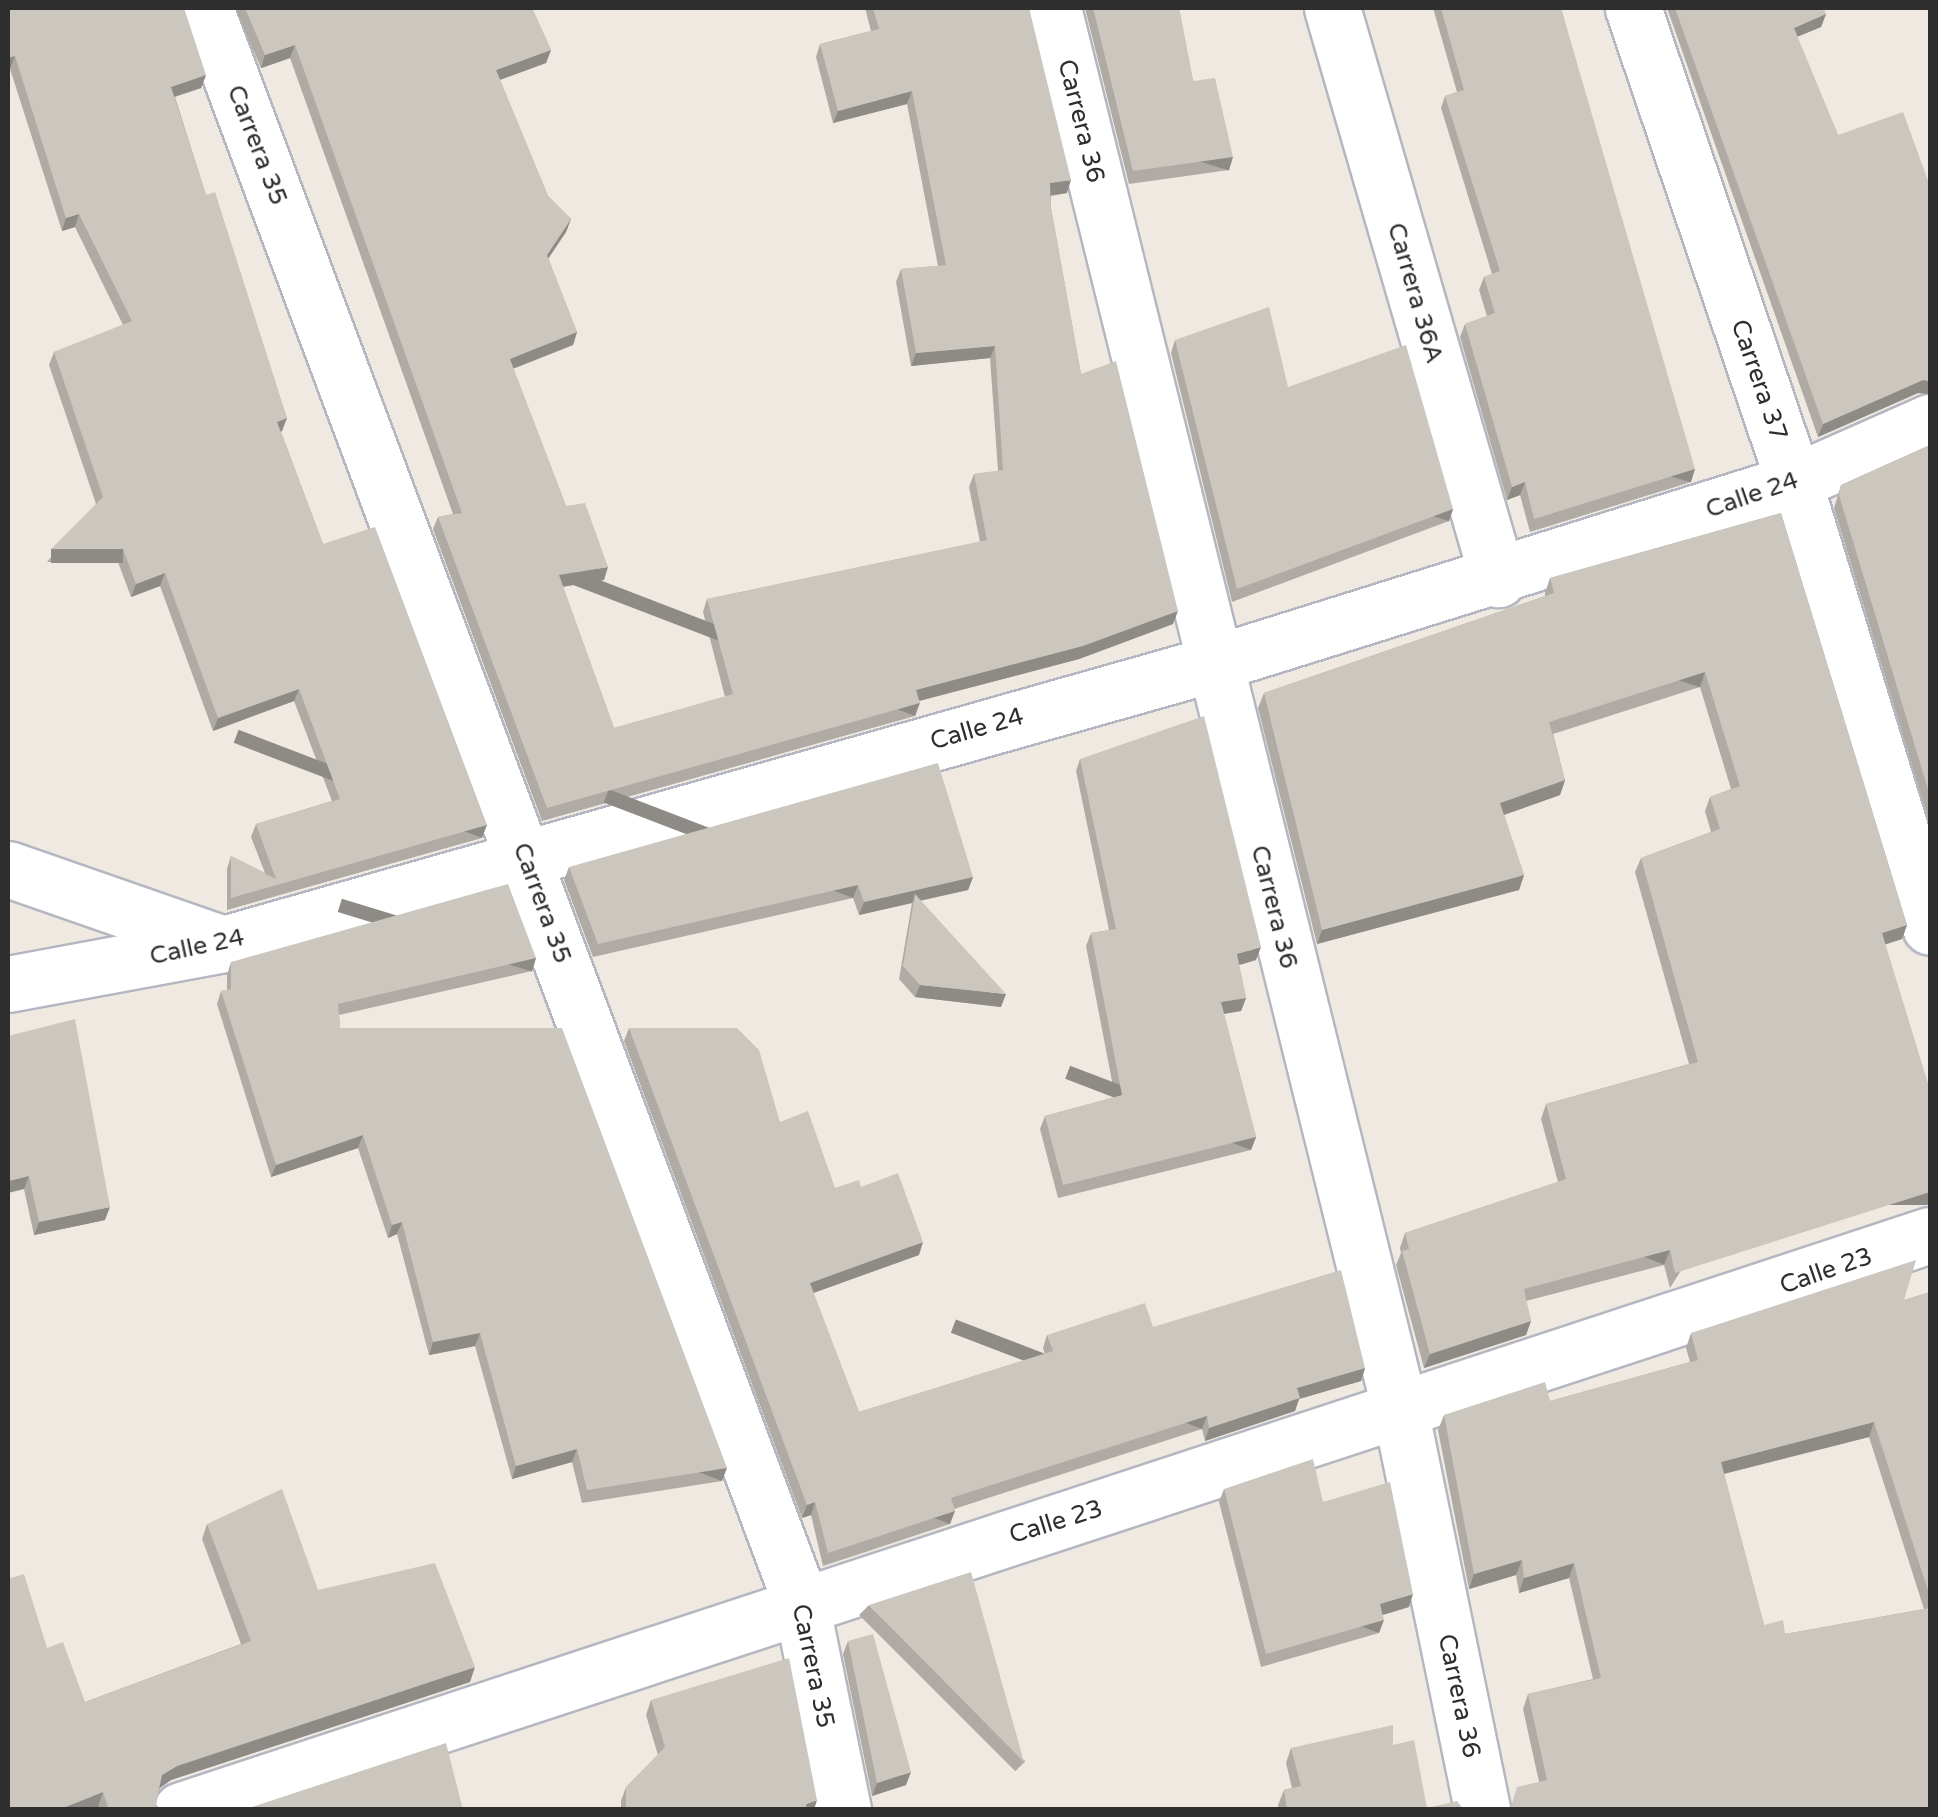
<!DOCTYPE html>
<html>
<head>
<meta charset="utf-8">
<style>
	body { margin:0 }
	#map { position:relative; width:1938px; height:1817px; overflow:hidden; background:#efe9e1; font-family:"Varela Round",sans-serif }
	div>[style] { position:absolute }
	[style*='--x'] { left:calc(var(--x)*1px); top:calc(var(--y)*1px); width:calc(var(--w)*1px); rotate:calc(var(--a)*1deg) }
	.roads { filter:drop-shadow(2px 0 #b4b7c1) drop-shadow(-2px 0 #b4b7c1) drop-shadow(0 2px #b4b7c1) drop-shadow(0 -2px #b4b7c1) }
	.street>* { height:55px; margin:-27.5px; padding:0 27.5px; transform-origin:27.5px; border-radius:27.5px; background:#fff }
	.wall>* { inset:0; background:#afaba4; transform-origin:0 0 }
	.shaded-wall>* { inset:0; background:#8e8b86; transform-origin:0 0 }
	.building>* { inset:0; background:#cbc7bf }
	span { translate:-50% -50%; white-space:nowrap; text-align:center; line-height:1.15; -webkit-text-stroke:9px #fff; paint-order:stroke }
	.street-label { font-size:25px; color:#2e2e2e }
	.frame { position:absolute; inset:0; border:10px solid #2e2e2e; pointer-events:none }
</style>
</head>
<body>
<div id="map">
	<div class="roads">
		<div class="street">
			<i style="--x:205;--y:8;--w:1703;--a:69.51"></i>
			<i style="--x:801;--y:1603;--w:211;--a:78.5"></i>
			<i style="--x:1053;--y:8;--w:1448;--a:76.1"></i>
			<i style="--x:1401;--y:1414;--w:404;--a:78.4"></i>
			<i style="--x:1332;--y:8;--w:595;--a:73.79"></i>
			<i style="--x:1633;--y:8;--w:501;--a:71.24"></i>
			<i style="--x:1794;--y:482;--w:465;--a:73"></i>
			<i style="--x:8;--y:869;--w:225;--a:19.2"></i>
			<i style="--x:8;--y:984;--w:219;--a:-10.5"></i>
			<i style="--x:223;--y:944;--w:1028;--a:-15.81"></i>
			<i style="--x:1212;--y:664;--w:610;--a:-17.37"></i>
			<i style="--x:1794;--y:482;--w:149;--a:-23.8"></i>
			<i style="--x:181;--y:1810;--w:1841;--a:-18.2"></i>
		</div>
	</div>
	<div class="wall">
		<i style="clip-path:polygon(8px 8px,206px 75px,201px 88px,175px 97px,206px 195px,287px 418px,281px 432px,323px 544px,482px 838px,227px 910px,227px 869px,231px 856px,265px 873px,251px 837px,256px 824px,332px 801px,294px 701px,213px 731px,160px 586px,131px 597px,118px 562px,47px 562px,96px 504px,49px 365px,54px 352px,123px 325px,75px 227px,62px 231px,10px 69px,8px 69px)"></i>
		<i style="clip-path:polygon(235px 8px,532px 8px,551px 50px,546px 63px,500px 80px,548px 196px,571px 219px,566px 232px,548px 258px,577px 332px,573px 345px,513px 368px,566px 506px,604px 580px,563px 587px,614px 728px,725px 697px,703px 612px,707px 599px,980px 542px,969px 487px,974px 474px,998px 471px,990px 358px,911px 366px,896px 282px,901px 269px,938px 266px,907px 104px,833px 123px,816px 57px,820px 44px,871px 31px,865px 8px,1029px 8px,1067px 193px,1051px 196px,1051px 208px,1081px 374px,1173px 624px,1079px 659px,919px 701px,915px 716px,542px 821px,433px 529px,438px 517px,453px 514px,290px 58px,261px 68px)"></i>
		<i style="clip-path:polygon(1085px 8px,1179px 8px,1193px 81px,1229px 170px,1129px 184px)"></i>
		<i style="clip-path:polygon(1433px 8px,1561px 8px,1691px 482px,1530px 532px,1520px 495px,1507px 500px,1460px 337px,1465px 324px,1487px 316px,1479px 290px,1484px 277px,1492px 274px,1441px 108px,1445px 96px,1457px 92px)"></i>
		<i style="clip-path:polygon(1667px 8px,1823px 8px,1826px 14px,1821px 27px,1797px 37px,1838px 135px,1930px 186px,1930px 394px,1918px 393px,1818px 437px)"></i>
		<i style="clip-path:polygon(1175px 340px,1453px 509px,1449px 521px,1232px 602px,1171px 353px)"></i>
		<i style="clip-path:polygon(1930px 445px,1930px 824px,1834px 508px,1841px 485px)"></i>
		<i style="clip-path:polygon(1781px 513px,1907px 925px,1902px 939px,1886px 944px,1670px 1288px,1664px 1265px,1526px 1301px,1531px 1321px,1526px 1335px,1424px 1368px,1396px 1265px,1401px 1253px,1400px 1248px,1405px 1233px,1558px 1182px,1541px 1119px,1546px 1104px,1689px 1064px,1635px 872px,1641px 858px,1711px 832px,1705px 811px,1710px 797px,1731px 789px,1700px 687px,1553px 734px,1565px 780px,1560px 795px,1504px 815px,1524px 875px,1519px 890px,1317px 944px,1258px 708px,1264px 693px,1545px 596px,1545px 593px,1550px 578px)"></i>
		<i style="clip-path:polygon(1080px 759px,1256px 960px,1239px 965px,1246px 998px,1241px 1011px,1224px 1014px,1256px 1137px,1251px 1150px,1058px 1198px,1040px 1129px,1045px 1116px,1115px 1097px,1086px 946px,1091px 933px,1109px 930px,1076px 771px)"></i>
		<i style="clip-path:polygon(569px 867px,973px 877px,968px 890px,920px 901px,1001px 1007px,915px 997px,899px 979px,912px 903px,859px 915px,853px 898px,593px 957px,564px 880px)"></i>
		<i style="clip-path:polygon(536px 958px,532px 971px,339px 1015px,340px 1028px,722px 1481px,582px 1503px,572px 1462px,512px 1479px,475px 1346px,429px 1355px,397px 1234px,388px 1238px,358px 1148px,271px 1177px,217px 1004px,221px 991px,227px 990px,227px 975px,231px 962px)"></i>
		<i style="clip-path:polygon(629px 1028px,780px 1122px,835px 1188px,861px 1187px,919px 1255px,813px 1293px,859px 1412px,1045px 1354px,1043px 1348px,1047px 1335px,1153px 1327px,1365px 1368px,1361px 1381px,1299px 1399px,1295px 1411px,1205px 1441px,1202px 1429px,954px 1509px,950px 1524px,823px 1566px,811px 1515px,802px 1518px,624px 1041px)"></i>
		<i style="clip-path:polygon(8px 1036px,105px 1220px,34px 1235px,24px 1189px)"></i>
		<i style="clip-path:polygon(evenodd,1930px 1292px,1930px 1810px,1539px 1782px,1523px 1709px,1528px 1694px,1593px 1679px,1569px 1578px,1519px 1593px,1516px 1575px,1469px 1589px,1438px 1430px,1444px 1415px,1550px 1401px,1690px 1362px,1686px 1348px,1691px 1333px,1904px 1300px,1930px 1292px,1869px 1437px,1924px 1609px,1785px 1634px,1764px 1625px,1724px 1474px,1869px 1437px)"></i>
		<i style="clip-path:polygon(1224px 1489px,1323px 1502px,1409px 1607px,1383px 1615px,1379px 1633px,1261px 1667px,1219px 1502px)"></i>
		<i style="clip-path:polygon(207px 1524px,470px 1682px,171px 1780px,160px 1788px,156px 1804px,160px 1810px,99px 1810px,98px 1807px,91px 1810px,8px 1810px,47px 1648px,85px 1702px,241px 1644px,202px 1539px)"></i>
		<i style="left:869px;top:1605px;width:221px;height:14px;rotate:45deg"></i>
		<i style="clip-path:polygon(848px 1641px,906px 1785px,872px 1796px,843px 1654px)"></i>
		<i style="clip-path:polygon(651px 1700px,814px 1810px,621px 1810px,621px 1801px,626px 1787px,658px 1755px,646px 1715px)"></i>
		<i style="clip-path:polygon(1393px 1745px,1427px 1808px,1464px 1810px,1279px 1810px,1278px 1805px,1284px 1790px,1292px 1788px,1286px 1763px,1291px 1748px)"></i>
	</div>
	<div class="shaded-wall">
		<i style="clip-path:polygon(1826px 14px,1821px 27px,1789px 40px,1794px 28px)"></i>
		<i style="clip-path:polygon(295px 45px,290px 58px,261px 68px,265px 55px)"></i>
		<i style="clip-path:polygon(551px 50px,546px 63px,491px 83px,496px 70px)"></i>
		<i style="clip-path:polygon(15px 56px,10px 69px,8px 69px,8px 58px)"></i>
		<i style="clip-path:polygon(206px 75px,201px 88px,167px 99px,171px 87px)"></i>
		<i style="clip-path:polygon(912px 91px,907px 104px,833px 123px,838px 111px)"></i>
		<i style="left:1233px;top:157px;width:14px;height:101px;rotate:107deg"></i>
		<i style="clip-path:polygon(1071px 180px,1067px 193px,1046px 196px,1050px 183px)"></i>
		<i style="clip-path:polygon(79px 214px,75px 227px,62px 231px,66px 218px)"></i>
		<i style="clip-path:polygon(571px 219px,566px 232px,542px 268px,547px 255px)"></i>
		<i style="clip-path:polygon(577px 332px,573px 345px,505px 372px,510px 359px)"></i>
		<i style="clip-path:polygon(995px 346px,990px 358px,911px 366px,916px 353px)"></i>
		<i style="clip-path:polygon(1923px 380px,1930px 381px,1930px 394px,1918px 393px,1818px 437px,1823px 424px)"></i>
		<i style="clip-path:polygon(287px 418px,282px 431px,272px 434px,277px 422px)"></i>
		<i style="left:1695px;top:469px;width:14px;height:169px;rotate:107deg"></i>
		<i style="clip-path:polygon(1525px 482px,1520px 495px,1507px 500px,1512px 487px)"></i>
		<i style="left:1453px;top:509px;width:13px;height:230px;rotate:108deg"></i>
		<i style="left:51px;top:549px;width:72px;height:14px"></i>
		<i style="clip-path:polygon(608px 567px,604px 580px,554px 588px,559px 575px)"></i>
		<i style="clip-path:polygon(165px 573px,160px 586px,131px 597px,136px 584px)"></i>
		<i style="clip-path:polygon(1178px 611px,1173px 624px,1079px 659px,911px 703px,916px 690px)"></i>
		<i style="left:1705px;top:672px;width:16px;height:164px;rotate:108deg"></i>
		<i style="clip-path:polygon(299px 689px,294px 701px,213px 731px,218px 718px)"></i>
		<i style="left:920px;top:703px;width:14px;height:387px;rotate:111deg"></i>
		<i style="clip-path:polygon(1565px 780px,1560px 795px,1495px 818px,1500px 803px)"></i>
		<i style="left:487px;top:825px;width:14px;height:266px;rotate:111deg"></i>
		<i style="clip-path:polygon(1524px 875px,1519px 890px,1317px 944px,1322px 930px)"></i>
		<i style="clip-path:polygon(973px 877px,968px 890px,913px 902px,915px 894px,912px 903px,859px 915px,864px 902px)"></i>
		<i style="left:858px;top:885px;width:14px;height:267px;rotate:111deg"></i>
		<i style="clip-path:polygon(1907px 925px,1902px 939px,1877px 947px,1882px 933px)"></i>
		<i style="clip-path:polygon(1261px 947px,1256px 960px,1232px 967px,1237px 954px)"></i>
		<i style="left:536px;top:958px;width:14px;height:203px;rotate:107deg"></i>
		<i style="clip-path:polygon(920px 985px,1006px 994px,1001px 1007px,915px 997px)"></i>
		<i style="clip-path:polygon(1246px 998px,1241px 1011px,1216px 1015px,1221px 1002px)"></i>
		<i style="clip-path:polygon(363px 1135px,358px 1148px,271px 1177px,276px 1165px)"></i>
		<i style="left:1256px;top:1137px;width:14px;height:199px;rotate:111deg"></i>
		<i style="clip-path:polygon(29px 1176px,24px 1189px,8px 1193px,8px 1181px)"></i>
		<i style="left:1930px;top:1192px;width:13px;height:268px;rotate:90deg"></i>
		<i style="clip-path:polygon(110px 1207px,105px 1220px,34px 1235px,39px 1222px)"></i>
		<i style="clip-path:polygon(402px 1222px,397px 1234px,388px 1238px,392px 1225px)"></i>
		<i style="clip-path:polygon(923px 1242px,919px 1255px,805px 1296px,810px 1283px)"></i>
		<i style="left:1670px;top:1250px;width:16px;height:151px;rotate:112deg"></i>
		<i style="clip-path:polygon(1531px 1321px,1526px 1335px,1424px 1368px,1430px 1354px)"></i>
		<i style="clip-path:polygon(480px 1333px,475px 1346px,429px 1355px,433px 1342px)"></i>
		<i style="clip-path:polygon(1365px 1368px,1361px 1381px,1299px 1399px,1295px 1411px,1205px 1441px,1209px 1428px,1297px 1388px)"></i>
		<i style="left:1207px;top:1416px;width:14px;height:269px;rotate:111deg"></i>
		<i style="clip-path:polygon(1874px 1422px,1869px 1437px,1715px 1476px,1721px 1462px)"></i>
		<i style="clip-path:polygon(577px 1449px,572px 1462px,512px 1479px,516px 1466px)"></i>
		<i style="left:727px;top:1468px;width:14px;height:142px;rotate:111deg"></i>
		<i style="clip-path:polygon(815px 1502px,811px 1515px,802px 1518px,807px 1505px)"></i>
		<i style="left:955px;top:1511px;width:14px;height:134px;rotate:111deg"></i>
		<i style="clip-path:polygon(1522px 1560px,1516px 1575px,1469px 1589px,1474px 1574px)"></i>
		<i style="clip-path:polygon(1574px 1563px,1569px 1578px,1519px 1593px,1524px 1578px)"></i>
		<i style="clip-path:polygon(1413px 1594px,1409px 1607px,1375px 1617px,1380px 1604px)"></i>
		<i style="left:1384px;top:1620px;width:14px;height:123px;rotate:111deg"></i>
		<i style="clip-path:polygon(475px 1667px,470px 1682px,171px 1780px,157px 1790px,162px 1775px,177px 1766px)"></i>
		<i style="clip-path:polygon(911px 1772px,906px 1785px,872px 1796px,877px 1783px)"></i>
		<i style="clip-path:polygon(103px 1792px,98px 1807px,91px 1810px,58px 1810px)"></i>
		<i style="clip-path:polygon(817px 1800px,814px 1810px,804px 1810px,806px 1804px)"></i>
	</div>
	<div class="building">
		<i style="clip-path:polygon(8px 8px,184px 8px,206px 75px,171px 87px,206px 195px,215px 192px,287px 418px,277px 422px,323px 544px,375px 527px,487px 825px,231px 898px,231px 856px,276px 879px,256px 824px,340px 799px,299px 689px,218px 718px,165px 573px,136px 584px,123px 549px,51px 549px,103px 497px,54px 352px,132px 321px,79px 214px,66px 218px,15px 56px,8px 58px)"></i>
		<i style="clip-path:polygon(245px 8px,532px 8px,551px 50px,496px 70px,548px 196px,571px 219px,547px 255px,577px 332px,510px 359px,566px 506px,585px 503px,608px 567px,559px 575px,614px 728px,733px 694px,707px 599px,987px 540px,974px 474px,1003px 470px,995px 346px,916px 353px,901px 269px,946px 265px,912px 91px,838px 111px,820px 44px,879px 29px,873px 8px,1029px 8px,1071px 180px,1050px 183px,1051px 208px,1081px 374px,1116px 361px,1178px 611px,1083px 646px,916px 690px,920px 703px,547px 808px,438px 517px,462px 513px,295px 45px,265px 55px)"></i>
		<i style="clip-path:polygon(1093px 8px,1179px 8px,1193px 81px,1215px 78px,1233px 157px,1133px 171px)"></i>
		<i style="clip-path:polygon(1441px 8px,1561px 8px,1695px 469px,1534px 519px,1525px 482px,1512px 487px,1465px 324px,1495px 313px,1484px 277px,1500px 271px,1445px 96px,1464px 90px)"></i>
		<i style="clip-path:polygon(1675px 8px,1823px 8px,1826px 14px,1794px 28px,1838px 135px,1903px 112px,1930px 186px,1930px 381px,1923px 380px,1823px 424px)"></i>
		<i style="clip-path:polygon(1269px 307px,1288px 387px,1406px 345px,1453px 509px,1237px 589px,1175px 340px)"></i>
		<i style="clip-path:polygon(1930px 445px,1930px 796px,1839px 495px,1841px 485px)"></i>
		<i style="clip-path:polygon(1781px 513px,1907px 925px,1882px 933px,1930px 1090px,1930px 1192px,1675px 1273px,1670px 1250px,1524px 1289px,1531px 1321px,1430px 1354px,1402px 1251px,1409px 1249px,1405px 1233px,1566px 1179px,1546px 1104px,1698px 1062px,1641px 858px,1720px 829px,1710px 797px,1740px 786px,1705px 672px,1549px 722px,1565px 780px,1500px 803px,1524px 875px,1322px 930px,1264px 693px,1554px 593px,1550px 578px)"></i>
		<i style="clip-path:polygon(1204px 716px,1261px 947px,1237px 954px,1246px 998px,1221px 1002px,1256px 1137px,1063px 1185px,1045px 1116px,1122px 1095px,1091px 933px,1116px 929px,1080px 759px)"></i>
		<i style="clip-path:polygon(938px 763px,973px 877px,864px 902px,858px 885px,598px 944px,569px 867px)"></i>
		<i style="clip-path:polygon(508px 884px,536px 958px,338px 1004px,340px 1028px,562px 1028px,727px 1468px,587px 1490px,577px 1449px,516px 1466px,480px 1333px,433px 1342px,402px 1222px,392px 1225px,363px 1135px,276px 1165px,221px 991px,231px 989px,231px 962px)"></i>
		<i style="clip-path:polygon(915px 894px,1006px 994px,920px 985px,903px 966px)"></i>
		<i style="clip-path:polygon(75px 1019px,110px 1207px,39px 1222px,29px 1176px,8px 1181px,8px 1036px)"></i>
		<i style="clip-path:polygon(629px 1028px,737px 1028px,759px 1050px,780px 1122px,808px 1111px,835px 1188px,859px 1180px,861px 1187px,898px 1173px,923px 1242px,810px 1283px,859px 1412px,1053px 1351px,1047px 1335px,1145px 1303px,1153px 1327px,1341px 1270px,1365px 1368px,1297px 1388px,1300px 1398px,1209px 1428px,1207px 1416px,951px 1498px,955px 1511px,828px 1553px,815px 1502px,807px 1505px)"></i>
		<i style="clip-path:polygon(1916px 1260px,1904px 1300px,1930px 1292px,1930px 1597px,1874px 1422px,1721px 1462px,1764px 1625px,1783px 1620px,1785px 1634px,1930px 1608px,1930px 1810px,1510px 1810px,1517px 1787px,1547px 1780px,1528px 1694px,1601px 1678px,1574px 1563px,1524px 1578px,1522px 1560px,1474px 1574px,1444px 1415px,1545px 1382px,1550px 1401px,1698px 1360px,1691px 1333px)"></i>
		<i style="clip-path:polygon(1313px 1459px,1323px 1502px,1390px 1482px,1413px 1594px,1380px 1604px,1384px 1620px,1266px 1654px,1224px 1489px)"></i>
		<i style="clip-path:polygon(282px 1489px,318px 1590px,435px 1563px,475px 1667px,177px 1766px,162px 1775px,156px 1804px,160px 1810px,109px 1810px,103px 1792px,58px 1810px,8px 1810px,8px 1579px,24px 1574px,47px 1648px,63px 1642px,85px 1702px,251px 1641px,207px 1524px)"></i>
		<i style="clip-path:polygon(971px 1572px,1024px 1762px,869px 1605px)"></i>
		<i style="clip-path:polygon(873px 1634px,911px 1772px,877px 1783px,848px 1641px)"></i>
		<i style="clip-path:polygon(789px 1658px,817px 1800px,806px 1804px,807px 1810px,626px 1810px,626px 1787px,665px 1747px,651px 1700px)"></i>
		<i style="clip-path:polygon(1393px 1725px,1393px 1745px,1414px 1740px,1427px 1808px,1457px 1801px,1464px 1810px,1287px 1810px,1284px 1790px,1301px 1786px,1291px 1748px)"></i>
		<i style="clip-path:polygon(446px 1743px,463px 1810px,243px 1810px)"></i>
	</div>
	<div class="street-label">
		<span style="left:1081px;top:121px;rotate:76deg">Carrera 36</span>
		<span style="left:257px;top:145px;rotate:69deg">Carrera 35</span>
		<span style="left:1415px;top:293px;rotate:74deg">Carrera 36A</span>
		<span style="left:1759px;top:380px;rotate:71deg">Carrera 37</span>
		<span style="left:1752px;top:495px;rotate:-19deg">Calle 24</span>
		<span style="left:977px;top:729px;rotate:-16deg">Calle 24</span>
		<span style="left:542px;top:903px;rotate:70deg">Carrera 35</span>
		<span style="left:1274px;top:907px;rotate:76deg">Carrera 36</span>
		<span style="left:197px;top:947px;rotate:-12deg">Calle 24</span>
		<span style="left:1826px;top:1271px;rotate:-19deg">Calle 23</span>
		<span style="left:1056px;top:1522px;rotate:-17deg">Calle 23</span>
		<span style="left:813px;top:1666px;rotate:78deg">Carrera 35</span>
		<span style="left:1459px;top:1696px;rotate:78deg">Carrera 36</span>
	</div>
	<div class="frame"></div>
</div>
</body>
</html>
